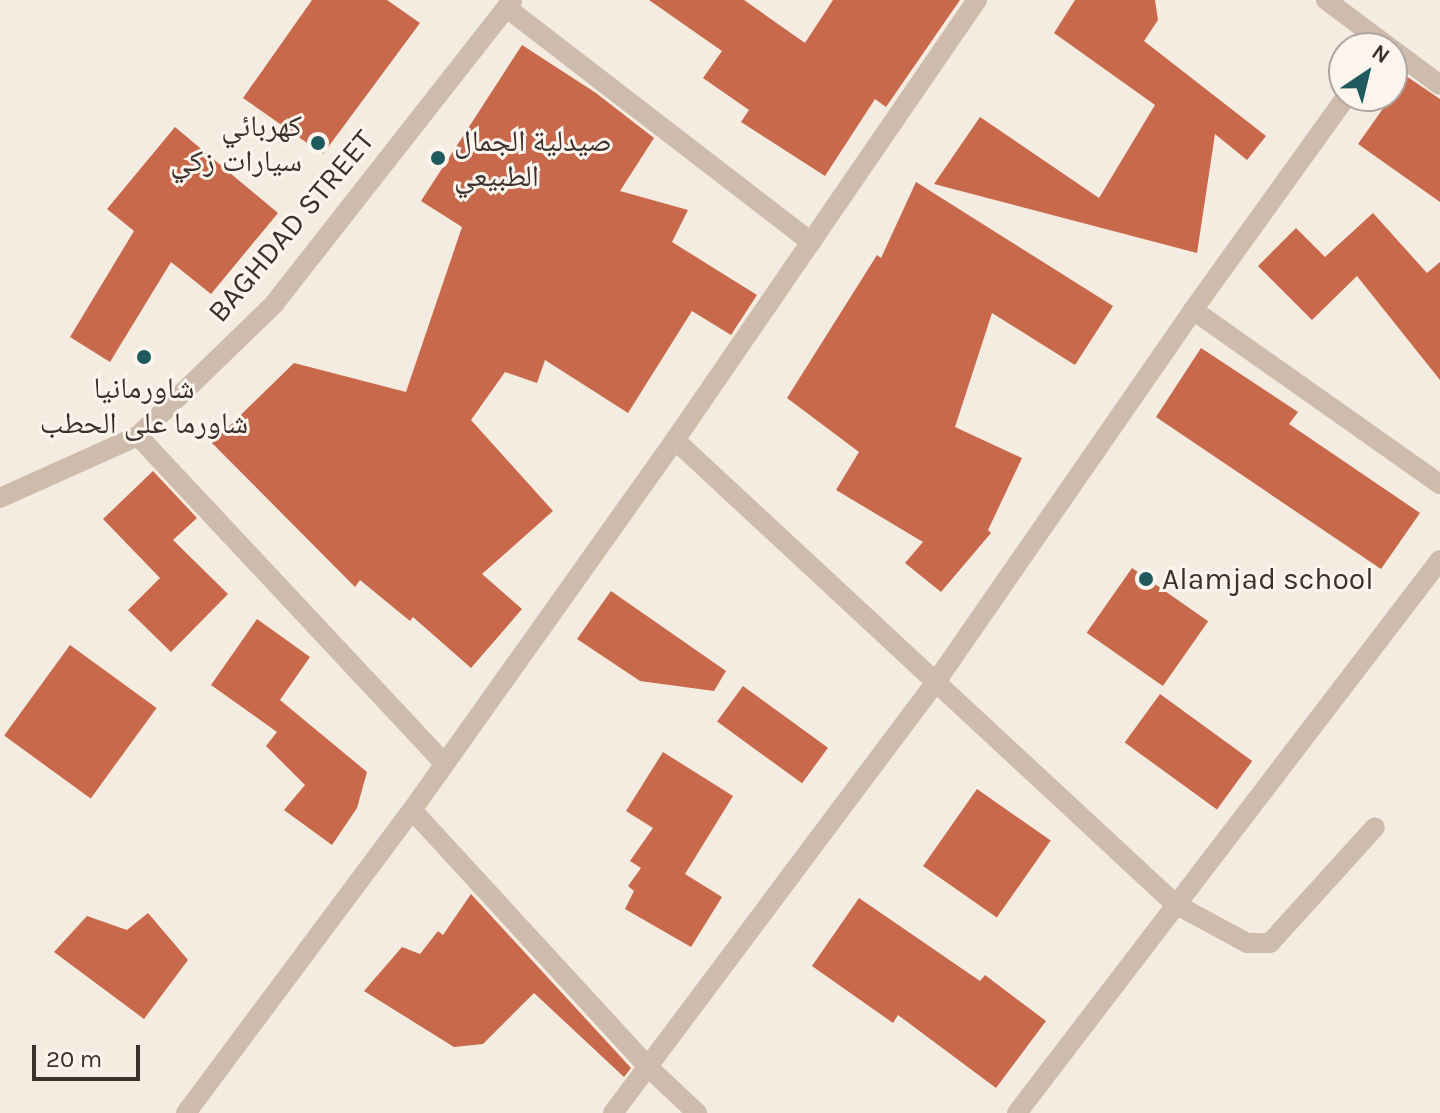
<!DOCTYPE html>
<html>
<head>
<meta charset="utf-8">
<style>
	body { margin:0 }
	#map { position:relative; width:1440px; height:1113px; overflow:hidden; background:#f4ebe1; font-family:Karla,"Noto Naskh Arabic",sans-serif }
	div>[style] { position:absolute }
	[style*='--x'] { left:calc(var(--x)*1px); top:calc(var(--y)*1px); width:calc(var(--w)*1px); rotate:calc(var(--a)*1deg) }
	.building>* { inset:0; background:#c8694b; transform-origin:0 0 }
	.minor>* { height:20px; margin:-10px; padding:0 10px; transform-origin:10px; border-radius:10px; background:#cdbbac }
	.dots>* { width:22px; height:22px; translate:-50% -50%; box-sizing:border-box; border:4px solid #fbf5ee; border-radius:50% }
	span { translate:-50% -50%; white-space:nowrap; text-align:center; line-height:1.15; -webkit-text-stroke:6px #fbf5ee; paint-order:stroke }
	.poi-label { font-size:30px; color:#3b302b }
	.right { translate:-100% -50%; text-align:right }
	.left { translate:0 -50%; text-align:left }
	.street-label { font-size:30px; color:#3b302b }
	.north { position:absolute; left:1328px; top:32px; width:80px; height:80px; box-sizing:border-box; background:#fbf5ee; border:2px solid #aea6a0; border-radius:50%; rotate:35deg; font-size:22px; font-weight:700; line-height:32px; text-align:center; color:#3b302b }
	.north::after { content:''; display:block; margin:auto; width:28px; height:36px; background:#1f5a5e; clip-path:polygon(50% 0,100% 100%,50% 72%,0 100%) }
	.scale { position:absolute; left:32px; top:1045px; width:108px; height:36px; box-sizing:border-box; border:4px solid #3b302b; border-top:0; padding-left:10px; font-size:24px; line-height:28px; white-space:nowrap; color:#3b302b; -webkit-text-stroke:6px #fbf5ee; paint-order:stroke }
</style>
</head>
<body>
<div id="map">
	<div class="building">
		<i style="clip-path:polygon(312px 0,387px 0,420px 23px,323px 154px,243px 98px)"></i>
		<i style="clip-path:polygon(649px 0,744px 0,805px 43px,833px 0,960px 0,886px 107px,875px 99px,825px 176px,741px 122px,749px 110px,703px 78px,722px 51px)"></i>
		<i style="clip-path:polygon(1075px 0,1155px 0,1158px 20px,1144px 41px,1266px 136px,1247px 160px,1215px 134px,1197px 253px,934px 184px,980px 117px,1099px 198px,1155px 105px,1054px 33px)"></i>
		<i style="clip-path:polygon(522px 45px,596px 93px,654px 138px,620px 191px,688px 210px,672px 242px,757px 295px,731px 335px,692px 311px,628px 413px,545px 360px,537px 383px,505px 372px,471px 420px,553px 511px,482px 574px,522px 609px,471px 668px,413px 617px,410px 621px,360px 580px,355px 587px,212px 443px,294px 363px,406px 392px,462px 227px,421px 201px)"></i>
		<i style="clip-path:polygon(1406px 76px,1440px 99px,1440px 202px,1358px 144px)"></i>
		<i style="clip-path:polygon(175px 127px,278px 213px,211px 294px,171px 262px,110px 362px,70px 337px,134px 231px,107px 209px)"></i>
		<i style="clip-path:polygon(916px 182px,1113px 306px,1075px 365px,992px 313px,955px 427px,1022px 458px,988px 530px,991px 533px,941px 592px,905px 563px,923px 542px,836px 490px,859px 452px,787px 398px,877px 255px,881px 258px)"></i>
		<i style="clip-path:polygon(1373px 213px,1427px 273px,1440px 262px,1440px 380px,1357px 276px,1312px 320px,1258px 266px,1296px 228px,1325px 257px)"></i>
		<i style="clip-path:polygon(1201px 348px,1298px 412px,1289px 424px,1420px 513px,1381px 569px,1156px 417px)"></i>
		<i style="clip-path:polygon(153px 471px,197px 518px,173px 540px,228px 594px,171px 652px,128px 610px,160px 578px,103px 519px)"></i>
		<i style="left:1132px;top:568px;width:93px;height:79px;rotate:35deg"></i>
		<i style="clip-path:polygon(611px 591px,726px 671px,714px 691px,640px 681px,577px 639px)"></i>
		<i style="clip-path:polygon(257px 619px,310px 657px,280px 700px,367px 772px,357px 808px,332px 845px,284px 810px,305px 785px,266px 746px,277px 732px,211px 685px)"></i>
		<i style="left:70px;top:645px;width:107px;height:112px;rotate:36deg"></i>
		<i style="left:743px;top:686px;width:105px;height:44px;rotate:36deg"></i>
		<i style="left:1160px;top:694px;width:114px;height:60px;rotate:36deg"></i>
		<i style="clip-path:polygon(663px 752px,733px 796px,685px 874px,722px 897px,691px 947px,625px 909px,634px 891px,628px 886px,641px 868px,630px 861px,653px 828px,626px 811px)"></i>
		<i style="left:977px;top:789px;width:90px;height:94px;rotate:35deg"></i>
		<i style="clip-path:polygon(471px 894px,631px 1068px,624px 1077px,534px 993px,483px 1044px,454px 1047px,364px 991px,402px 947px,420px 954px,438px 931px,443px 935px)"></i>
		<i style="clip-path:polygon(859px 898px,980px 981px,985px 975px,1046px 1021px,996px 1088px,898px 1015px,893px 1023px,812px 966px)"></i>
		<i style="clip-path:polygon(148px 913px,188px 960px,144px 1019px,54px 952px,87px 916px,127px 930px)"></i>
	</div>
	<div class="minor">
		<i style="--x:1326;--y:0;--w:142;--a:36.7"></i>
		<i style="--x:507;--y:8;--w:384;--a:37.6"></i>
		<i style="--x:1193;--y:310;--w:302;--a:35.2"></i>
		<i style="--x:138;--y:436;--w:448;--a:46.9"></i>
		<i style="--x:675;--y:440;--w:682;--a:42.86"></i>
		<i style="--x:1175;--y:904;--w:82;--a:28.4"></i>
		<i style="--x:1247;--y:943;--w:23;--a:0"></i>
		<i style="--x:1270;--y:943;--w:156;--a:-47.8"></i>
		<i style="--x:0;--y:498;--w:151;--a:-24.2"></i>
		<i style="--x:138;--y:436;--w:190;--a:-44.1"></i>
		<i style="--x:274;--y:304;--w:386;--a:-51.9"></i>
		<i style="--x:412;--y:810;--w:348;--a:47.4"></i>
		<i style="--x:647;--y:1066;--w:69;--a:43.2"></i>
		<i style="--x:186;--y:1113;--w:378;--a:-53.3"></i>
		<i style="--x:412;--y:810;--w:454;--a:-54.6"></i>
		<i style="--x:675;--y:440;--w:534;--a:-55.54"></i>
		<i style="--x:613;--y:1113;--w:537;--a:-53.17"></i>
		<i style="--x:935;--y:683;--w:454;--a:-55.3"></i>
		<i style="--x:1193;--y:310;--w:264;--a:-54.3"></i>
		<i style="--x:1017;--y:1113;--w:696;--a:-52.59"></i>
	</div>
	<div class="dots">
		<i style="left:318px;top:143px;background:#1f5a5e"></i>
		<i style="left:438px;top:158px;background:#1f5a5e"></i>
		<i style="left:144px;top:357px;background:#1f5a5e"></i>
		<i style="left:1146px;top:579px;background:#1f5a5e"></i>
	</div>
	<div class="poi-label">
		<span class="right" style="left:302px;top:143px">كهربائي<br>سيارات زكي</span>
		<span class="left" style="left:454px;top:158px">صيدلية الجمال<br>الطبيعي</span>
		<span style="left:144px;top:405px">شاورمانيا<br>شاورما على الحطب</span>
		<span class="left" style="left:1162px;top:579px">Alamjad school</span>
	</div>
	<div class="street-label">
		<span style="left:291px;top:226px;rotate:-50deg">BAGHDAD STREET</span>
	</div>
	<div class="north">N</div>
	<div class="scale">20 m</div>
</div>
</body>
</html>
